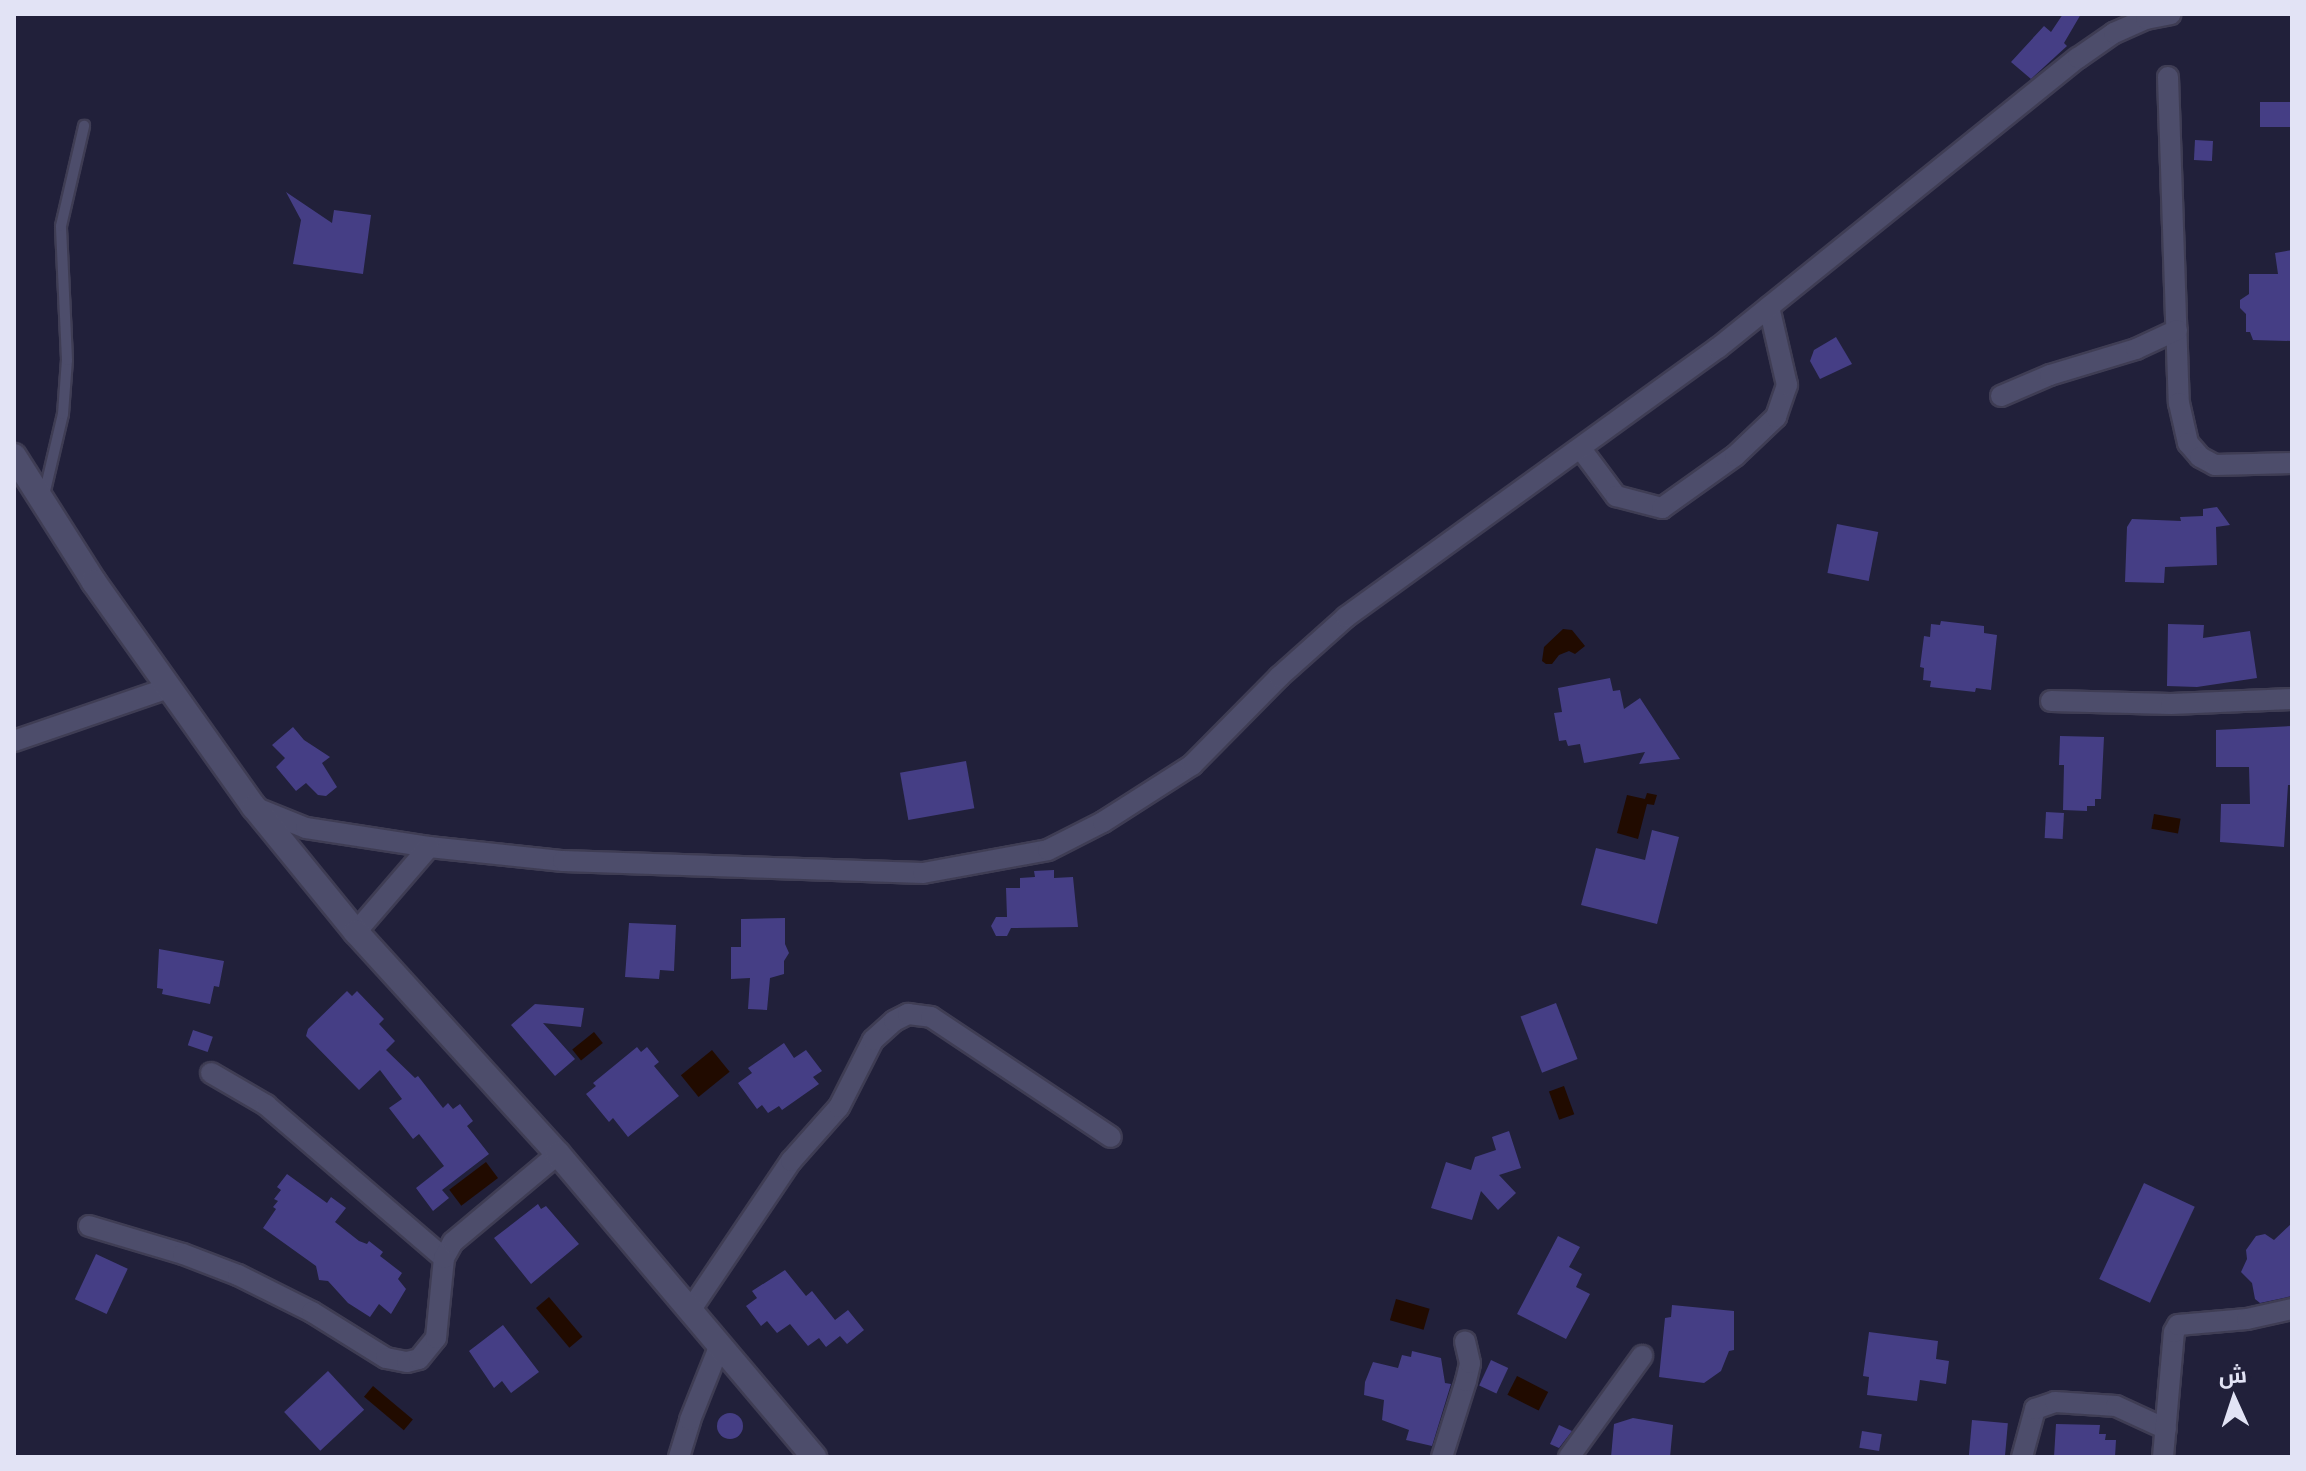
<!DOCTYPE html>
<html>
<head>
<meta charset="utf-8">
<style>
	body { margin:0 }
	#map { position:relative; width:2306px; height:1471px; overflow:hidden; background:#21203a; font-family:"PT Sans Narrow",Cairo,sans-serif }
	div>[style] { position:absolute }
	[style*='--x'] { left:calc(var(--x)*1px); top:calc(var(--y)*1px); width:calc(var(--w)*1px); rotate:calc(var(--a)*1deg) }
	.water>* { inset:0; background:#210b00; transform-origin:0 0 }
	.building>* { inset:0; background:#453e85; transform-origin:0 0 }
	.round { border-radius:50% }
	.roads { filter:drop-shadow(2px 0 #3f3d54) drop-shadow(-2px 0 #3f3d54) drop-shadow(0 2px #3f3d54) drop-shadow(0 -2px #3f3d54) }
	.service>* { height:10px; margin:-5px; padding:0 5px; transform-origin:5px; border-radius:5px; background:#4d4d6b }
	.minor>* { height:20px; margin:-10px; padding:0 10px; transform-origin:10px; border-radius:10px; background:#4d4d6b }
	.tertiary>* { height:24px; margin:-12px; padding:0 12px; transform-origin:12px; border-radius:12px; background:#4d4d6b }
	span { translate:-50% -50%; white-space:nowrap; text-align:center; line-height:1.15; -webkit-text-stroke:7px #21203a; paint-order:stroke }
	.frame { position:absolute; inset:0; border:16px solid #e2e3f5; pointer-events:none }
	.north { position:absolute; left:2194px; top:1359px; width:80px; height:80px; -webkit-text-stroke:6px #21203a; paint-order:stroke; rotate:357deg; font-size:22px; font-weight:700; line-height:32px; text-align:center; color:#e2e3f5 }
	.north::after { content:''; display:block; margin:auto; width:28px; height:36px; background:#e2e3f5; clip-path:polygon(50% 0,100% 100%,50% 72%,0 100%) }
</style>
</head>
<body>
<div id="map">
	<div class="water">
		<i style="clip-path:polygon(1563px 629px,1572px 630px,1585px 646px,1575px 654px,1569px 651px,1559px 655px,1552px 664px,1546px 664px,1542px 661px,1544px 647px)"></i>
		<i style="clip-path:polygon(1647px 793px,1657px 795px,1654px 805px,1647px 804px,1638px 839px,1617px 833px,1627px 795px,1645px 799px)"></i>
		<i style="left:2154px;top:814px;width:27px;height:15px;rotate:10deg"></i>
		<i style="left:594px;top:1032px;width:14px;height:28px;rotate:51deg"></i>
		<i style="left:712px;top:1050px;width:28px;height:40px;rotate:51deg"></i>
		<i style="left:1564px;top:1086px;width:30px;height:16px;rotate:70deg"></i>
		<i style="left:486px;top:1162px;width:20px;height:46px;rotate:53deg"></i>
		<i style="left:549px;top:1297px;width:52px;height:17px;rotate:50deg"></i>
		<i style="left:1396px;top:1299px;width:35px;height:22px;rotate:16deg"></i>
		<i style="left:1517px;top:1376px;width:35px;height:21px;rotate:27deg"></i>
		<i style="left:373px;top:1386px;width:52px;height:14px;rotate:40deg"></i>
	</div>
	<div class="building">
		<i style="clip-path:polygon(2063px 14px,2081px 14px,2064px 43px,2067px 46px,2031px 79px,2011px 62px,2044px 26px,2051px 32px)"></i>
		<i style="left:2292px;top:102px;width:25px;height:32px;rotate:90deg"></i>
		<i style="left:2195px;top:140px;width:18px;height:20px;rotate:3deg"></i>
		<i style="clip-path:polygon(286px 192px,332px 223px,334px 210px,371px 215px,363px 274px,293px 264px,301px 220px)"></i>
		<i style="clip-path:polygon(2292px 250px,2292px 341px,2253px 340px,2250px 332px,2246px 332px,2246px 314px,2240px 308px,2240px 300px,2249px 294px,2249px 274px,2278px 274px,2275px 253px)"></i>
		<i style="clip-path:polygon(1836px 337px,1852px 364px,1820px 379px,1810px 361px,1814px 350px)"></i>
		<i style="clip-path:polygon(2217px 507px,2230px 525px,2216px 527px,2217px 565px,2165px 567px,2164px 583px,2125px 582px,2127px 527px,2132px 519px,2181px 521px,2180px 517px,2203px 516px,2203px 509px)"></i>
		<i style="left:1837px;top:524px;width:42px;height:50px;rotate:11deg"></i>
		<i style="clip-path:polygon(1941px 621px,1984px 626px,1984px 633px,1997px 635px,1991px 690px,1976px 688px,1975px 692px,1930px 687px,1931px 681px,1923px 680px,1924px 668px,1920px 667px,1924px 636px,1930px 637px,1931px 624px,1940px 625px)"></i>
		<i style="clip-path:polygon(2168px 624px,2204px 625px,2203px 638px,2250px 631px,2257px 678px,2197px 687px,2167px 686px)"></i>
		<i style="clip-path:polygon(1610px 678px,1613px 691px,1620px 690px,1624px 709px,1640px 698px,1680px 759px,1639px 764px,1645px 752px,1584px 763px,1580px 744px,1568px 746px,1566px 740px,1559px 741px,1554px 713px,1562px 712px,1558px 688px)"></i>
		<i style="clip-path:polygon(2292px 726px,2292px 785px,2288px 785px,2284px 847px,2220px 842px,2221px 804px,2250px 804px,2249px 767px,2216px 767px,2216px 730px)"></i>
		<i style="clip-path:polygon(293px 727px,304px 740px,330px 757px,322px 763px,337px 787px,326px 796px,318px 795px,306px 783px,296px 791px,276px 767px,285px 758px,272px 745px)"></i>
		<i style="clip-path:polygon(2060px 736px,2104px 737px,2101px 799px,2095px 799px,2095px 806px,2087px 806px,2087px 811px,2063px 810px,2064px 765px,2059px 765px)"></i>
		<i style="left:966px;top:761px;width:48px;height:67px;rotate:80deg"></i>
		<i style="left:2046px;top:812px;width:18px;height:26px;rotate:3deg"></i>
		<i style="clip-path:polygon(1652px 830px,1679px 837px,1657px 924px,1581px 905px,1596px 848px,1645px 860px)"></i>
		<i style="clip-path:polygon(1054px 870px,1054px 878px,1073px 877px,1078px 927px,1011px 928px,1007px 936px,996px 936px,991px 926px,996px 917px,1007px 917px,1006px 888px,1020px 888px,1020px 878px,1035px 877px,1034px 871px)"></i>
		<i style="clip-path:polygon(785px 918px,785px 944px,789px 953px,784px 961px,784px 974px,770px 978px,767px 1010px,748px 1009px,750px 978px,731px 979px,731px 947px,741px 947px,741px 919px)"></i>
		<i style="clip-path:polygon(629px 923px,676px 925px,674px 971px,660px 970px,659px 979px,625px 977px)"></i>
		<i style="clip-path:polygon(159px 949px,224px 961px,219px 987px,214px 986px,210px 1004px,162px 994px,163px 989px,157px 988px)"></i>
		<i style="clip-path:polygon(347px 991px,352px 996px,357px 991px,384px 1019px,379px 1024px,395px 1041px,386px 1050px,415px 1078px,418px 1076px,443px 1108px,448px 1103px,453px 1109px,460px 1104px,473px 1121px,467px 1126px,489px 1154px,442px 1190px,449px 1198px,433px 1211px,416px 1188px,444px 1166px,419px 1134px,413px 1139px,389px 1108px,402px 1099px,380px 1070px,359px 1090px,306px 1036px,308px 1029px)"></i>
		<i style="left:1556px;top:1003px;width:60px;height:38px;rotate:69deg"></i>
		<i style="clip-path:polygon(535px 1004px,584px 1008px,581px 1027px,543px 1023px,575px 1059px,555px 1076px,511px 1025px)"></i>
		<i style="left:193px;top:1030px;width:21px;height:16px;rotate:19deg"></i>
		<i style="clip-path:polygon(784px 1043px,794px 1058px,806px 1050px,822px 1071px,813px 1077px,819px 1084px,782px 1110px,779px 1106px,768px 1113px,762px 1105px,757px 1109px,738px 1083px,752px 1073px,748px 1068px)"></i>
		<i style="clip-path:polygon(637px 1047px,641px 1052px,647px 1047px,659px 1062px,654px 1066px,679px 1096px,628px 1137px,613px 1118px,609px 1122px,586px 1094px,596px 1086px,593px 1083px)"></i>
		<i style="clip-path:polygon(1509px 1131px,1521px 1168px,1499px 1175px,1516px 1193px,1498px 1210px,1481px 1191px,1472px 1220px,1431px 1208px,1446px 1162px,1471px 1170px,1475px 1157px,1496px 1150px,1492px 1137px)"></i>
		<i style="clip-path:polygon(287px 1174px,327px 1203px,331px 1197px,346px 1208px,335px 1222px,359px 1241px,367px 1244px,369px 1241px,383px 1252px,380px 1256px,402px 1273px,398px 1279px,406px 1289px,391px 1314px,379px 1304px,370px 1317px,348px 1303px,328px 1281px,319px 1280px,316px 1266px,263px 1228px,276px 1209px,273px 1207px,278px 1201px,274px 1199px,281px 1190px,277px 1187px)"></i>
		<i style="left:2144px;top:1183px;width:56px;height:106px;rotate:25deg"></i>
		<i style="clip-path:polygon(538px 1204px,541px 1209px,546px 1206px,579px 1244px,531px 1284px,494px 1238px)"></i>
		<i style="clip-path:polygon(2292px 1223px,2292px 1296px,2260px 1303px,2255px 1299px,2252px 1283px,2241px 1272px,2247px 1259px,2246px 1250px,2256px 1236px,2265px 1234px,2274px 1240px)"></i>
		<i style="clip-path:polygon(1558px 1236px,1580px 1247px,1569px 1267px,1582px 1274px,1576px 1287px,1590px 1294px,1566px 1339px,1517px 1314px)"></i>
		<i style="left:96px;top:1254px;width:35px;height:50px;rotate:25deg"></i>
		<i style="clip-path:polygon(785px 1270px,806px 1296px,812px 1291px,835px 1320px,848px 1310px,864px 1330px,847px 1344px,840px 1336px,826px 1347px,819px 1338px,808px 1346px,790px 1324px,777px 1333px,767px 1321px,761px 1326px,746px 1306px,757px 1298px,752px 1291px)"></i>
		<i style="clip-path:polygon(1672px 1305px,1734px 1311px,1734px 1350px,1729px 1351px,1721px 1371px,1704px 1383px,1659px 1377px,1665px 1318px,1671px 1317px)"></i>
		<i style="clip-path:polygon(503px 1325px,539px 1372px,511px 1393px,502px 1381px,494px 1388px,469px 1351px)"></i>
		<i style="clip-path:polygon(1869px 1332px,1938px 1341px,1936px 1359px,1949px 1361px,1946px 1384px,1920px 1380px,1917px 1401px,1867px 1395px,1869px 1377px,1863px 1376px)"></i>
		<i style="clip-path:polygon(1412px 1351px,1441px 1358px,1445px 1383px,1451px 1384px,1432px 1446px,1406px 1440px,1409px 1430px,1382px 1420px,1384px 1400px,1364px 1395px,1365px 1382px,1373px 1362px,1398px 1368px,1402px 1355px,1411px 1357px)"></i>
		<i style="left:1491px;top:1360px;width:19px;height:28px;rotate:25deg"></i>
		<i style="left:328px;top:1371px;width:53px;height:60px;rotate:47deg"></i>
		<i class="round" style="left:717px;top:1413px;width:26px;height:26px"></i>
		<i style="clip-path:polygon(1633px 1418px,1673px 1425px,1670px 1457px,1611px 1457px,1614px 1424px)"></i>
		<i style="left:1972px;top:1420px;width:36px;height:37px;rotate:5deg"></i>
		<i style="clip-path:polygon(2056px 1424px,2100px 1425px,2099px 1434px,2106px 1434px,2105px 1440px,2116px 1440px,2115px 1457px,2054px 1457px)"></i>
		<i style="clip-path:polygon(1559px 1425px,1572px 1431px,1559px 1448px,1550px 1444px)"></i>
		<i style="left:1862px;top:1431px;width:20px;height:17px;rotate:9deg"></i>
	</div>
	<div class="roads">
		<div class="service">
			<i style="--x:44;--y:495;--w:83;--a:-76.8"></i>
			<i style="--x:63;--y:414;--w:54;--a:-85.8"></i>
			<i style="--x:67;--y:360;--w:134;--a:-92.6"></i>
			<i style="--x:61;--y:226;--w:103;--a:-77"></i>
		</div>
		<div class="minor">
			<i style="--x:2168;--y:77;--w:326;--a:88.1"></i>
			<i style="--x:2179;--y:403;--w:41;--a:77.3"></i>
			<i style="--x:2188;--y:443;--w:18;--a:49"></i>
			<i style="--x:2200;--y:457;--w:17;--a:28"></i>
			<i style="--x:2215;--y:465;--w:77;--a:-1.5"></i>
			<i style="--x:2001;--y:396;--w:53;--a:-23.2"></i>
			<i style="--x:2050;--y:375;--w:90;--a:-16.8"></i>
			<i style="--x:2136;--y:349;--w:45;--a:-24.9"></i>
			<i style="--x:1581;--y:449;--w:59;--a:53.3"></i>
			<i style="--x:1616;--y:496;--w:48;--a:14.6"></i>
			<i style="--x:1662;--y:508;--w:90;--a:-35.5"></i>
			<i style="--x:1735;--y:456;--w:57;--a:-43.6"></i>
			<i style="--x:1776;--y:417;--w:34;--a:-71"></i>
			<i style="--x:1787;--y:385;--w:80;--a:-103"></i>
			<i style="--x:2051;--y:701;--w:120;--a:1.4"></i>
			<i style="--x:2171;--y:704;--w:121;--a:-2.4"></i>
			<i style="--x:14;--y:741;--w:163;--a:-19"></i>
			<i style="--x:254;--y:807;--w:56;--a:22"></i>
			<i style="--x:306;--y:828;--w:124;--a:8.8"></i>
			<i style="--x:429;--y:847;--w:135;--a:6"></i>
			<i style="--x:563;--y:861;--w:360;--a:1.9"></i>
			<i style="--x:923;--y:873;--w:127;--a:-10.4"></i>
			<i style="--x:1048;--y:850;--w:62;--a:-27"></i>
			<i style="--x:1103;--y:822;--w:106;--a:-32.6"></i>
			<i style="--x:1192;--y:765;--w:124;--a:-45.3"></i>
			<i style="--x:1279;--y:677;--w:90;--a:-41.8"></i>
			<i style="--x:1346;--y:617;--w:459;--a:-35.9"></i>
			<i style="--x:1718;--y:348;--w:462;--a:-38.9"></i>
			<i style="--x:2078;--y:58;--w:44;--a:-34.8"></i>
			<i style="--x:2114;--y:33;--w:35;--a:-24"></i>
			<i style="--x:2146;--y:19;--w:25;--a:-11"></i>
			<i style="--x:356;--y:932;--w:112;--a:-49.3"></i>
			<i style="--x:211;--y:1073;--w:64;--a:30.2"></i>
			<i style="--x:266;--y:1105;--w:235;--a:40.7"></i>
			<i style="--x:89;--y:1226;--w:98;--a:16.6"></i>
			<i style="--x:183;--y:1254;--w:59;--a:20.9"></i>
			<i style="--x:238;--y:1275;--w:83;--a:26.6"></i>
			<i style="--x:312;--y:1312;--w:87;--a:31.9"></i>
			<i style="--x:386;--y:1358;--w:21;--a:11"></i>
			<i style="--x:407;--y:1362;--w:12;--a:-14"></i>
			<i style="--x:419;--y:1359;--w:27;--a:-51"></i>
			<i style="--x:436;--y:1338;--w:80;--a:-84.3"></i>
			<i style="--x:444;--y:1258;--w:18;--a:-61"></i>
			<i style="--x:453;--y:1242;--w:137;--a:-40"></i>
			<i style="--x:691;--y:1309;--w:179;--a:-56"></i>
			<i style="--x:791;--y:1161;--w:72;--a:-48.4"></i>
			<i style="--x:839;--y:1107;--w:75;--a:-63.1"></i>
			<i style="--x:873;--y:1040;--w:28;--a:-42"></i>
			<i style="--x:894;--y:1021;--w:16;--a:-27"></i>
			<i style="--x:908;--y:1014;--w:23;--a:7"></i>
			<i style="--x:931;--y:1017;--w:216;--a:33.7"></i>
			<i style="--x:679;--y:1457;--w:39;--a:-73"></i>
			<i style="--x:690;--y:1420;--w:79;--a:-68.3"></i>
			<i style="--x:1442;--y:1457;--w:80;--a:-72.5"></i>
			<i style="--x:1466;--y:1381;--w:18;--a:-77"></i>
			<i style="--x:1470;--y:1363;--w:22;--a:-103"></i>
			<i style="--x:1569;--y:1457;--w:125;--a:-54.1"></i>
			<i style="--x:2022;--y:1457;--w:50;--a:-74.8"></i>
			<i style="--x:2035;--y:1409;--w:21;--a:-19"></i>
			<i style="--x:2055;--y:1402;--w:61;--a:3.8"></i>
			<i style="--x:2116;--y:1406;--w:55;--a:24.7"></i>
			<i style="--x:2163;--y:1457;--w:125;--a:-85"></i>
			<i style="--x:2174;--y:1332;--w:8;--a:-60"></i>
			<i style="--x:2178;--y:1325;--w:69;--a:-5"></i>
			<i style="--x:2247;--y:1319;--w:46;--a:-12.5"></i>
		</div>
		<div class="tertiary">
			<i style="--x:14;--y:456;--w:149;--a:57.6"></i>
			<i style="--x:94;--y:582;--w:276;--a:54.6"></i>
			<i style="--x:254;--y:807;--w:161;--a:50.8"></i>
			<i style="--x:356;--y:932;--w:300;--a:47.7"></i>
			<i style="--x:558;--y:1154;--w:397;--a:49.8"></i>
		</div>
	</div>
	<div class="frame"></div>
	<div class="north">ش</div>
</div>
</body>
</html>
